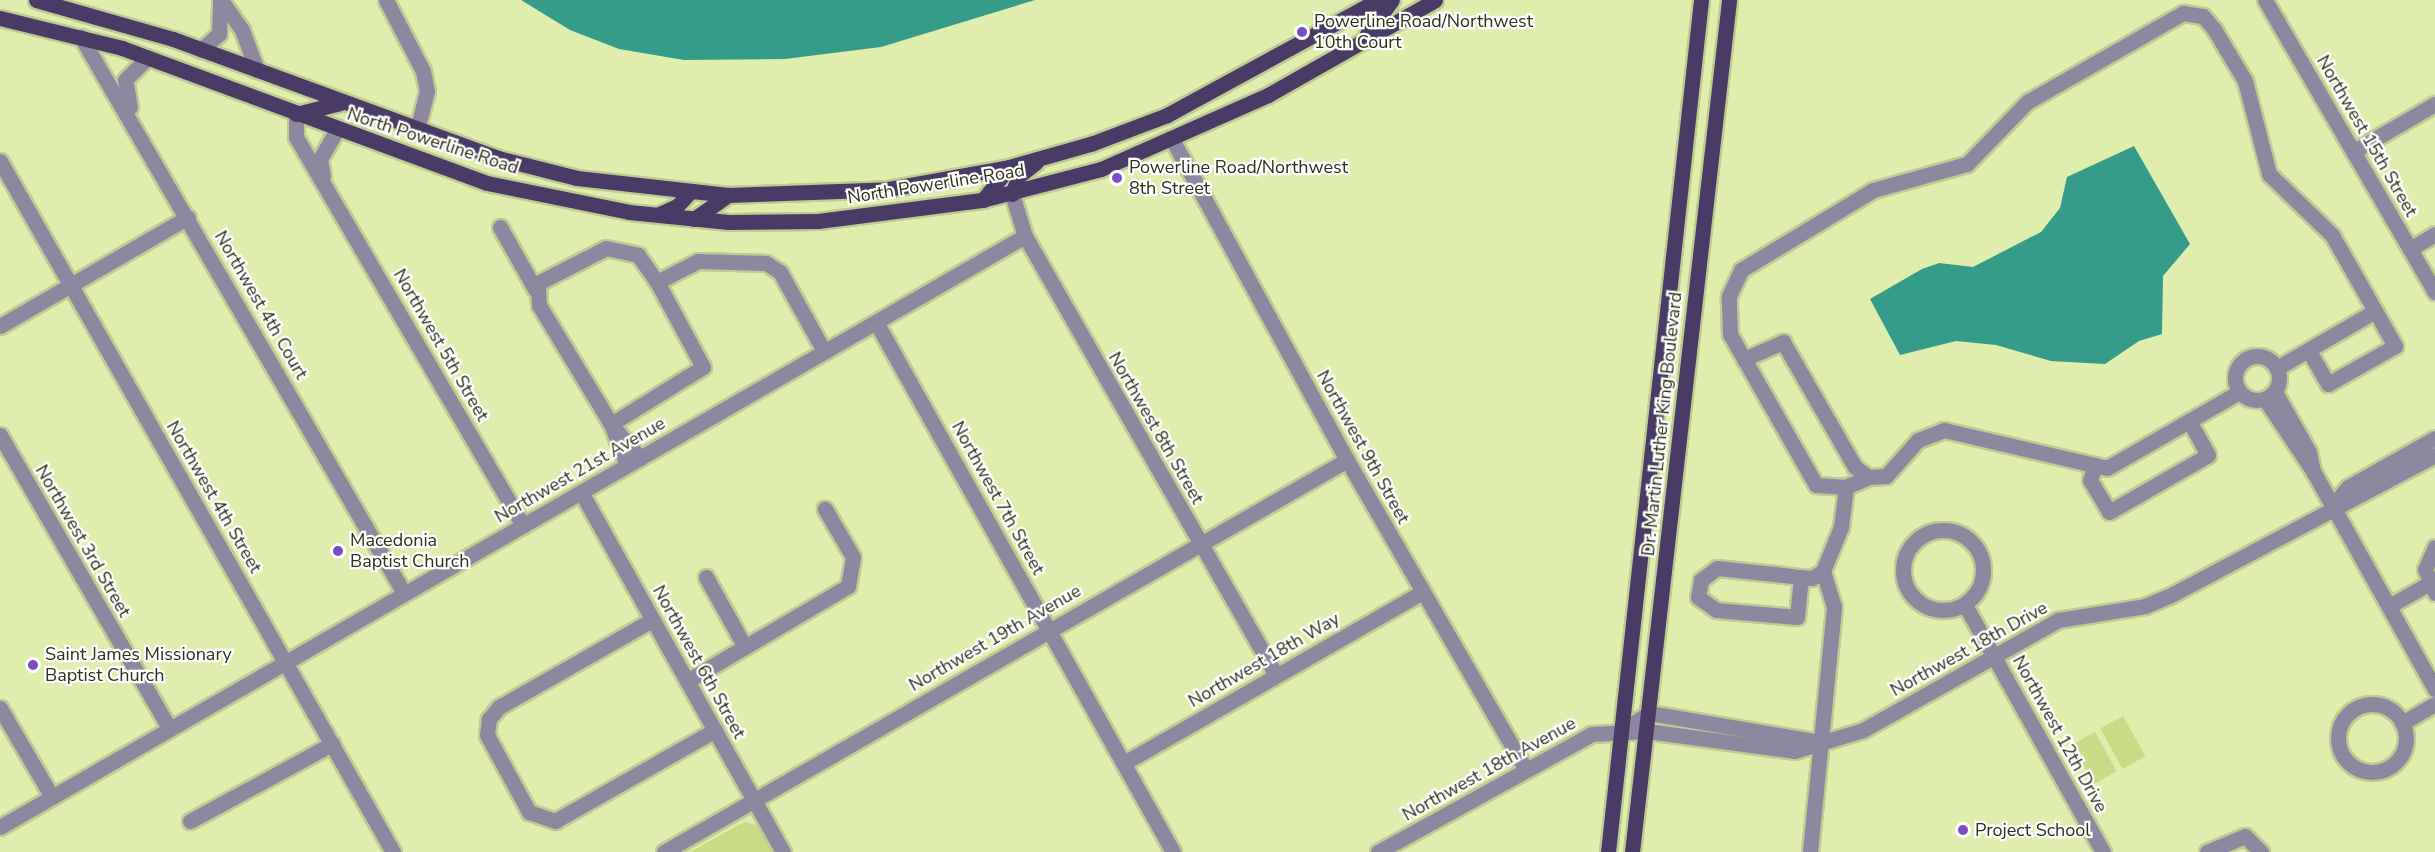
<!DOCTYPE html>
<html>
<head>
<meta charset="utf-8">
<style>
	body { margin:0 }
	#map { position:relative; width:2435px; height:852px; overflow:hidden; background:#dfedad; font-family:"Nunito Sans",sans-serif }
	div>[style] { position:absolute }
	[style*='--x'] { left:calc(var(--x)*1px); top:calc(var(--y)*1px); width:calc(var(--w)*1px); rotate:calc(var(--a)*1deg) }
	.green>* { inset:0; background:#cadb87; transform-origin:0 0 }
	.water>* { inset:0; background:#349c89 }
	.roads { filter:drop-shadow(2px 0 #bfcb92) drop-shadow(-2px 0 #bfcb92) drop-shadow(0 2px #bfcb92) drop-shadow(0 -2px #bfcb92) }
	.minor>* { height:15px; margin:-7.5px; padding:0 7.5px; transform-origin:7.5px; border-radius:7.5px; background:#8e87a0 }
	.minor>.ring { margin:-7.5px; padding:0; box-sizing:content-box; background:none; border:15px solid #8e87a0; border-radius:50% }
	.major>* { height:15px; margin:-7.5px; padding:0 7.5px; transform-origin:7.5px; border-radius:7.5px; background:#493b66 }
	.dots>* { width:16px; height:16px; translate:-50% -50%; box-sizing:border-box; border:3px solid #fff; border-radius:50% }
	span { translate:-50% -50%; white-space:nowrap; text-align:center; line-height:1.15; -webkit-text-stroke:4.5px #fff; paint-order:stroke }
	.poi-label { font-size:18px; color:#2c3118 }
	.left { translate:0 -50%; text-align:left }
	.street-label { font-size:18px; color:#2c3118 }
</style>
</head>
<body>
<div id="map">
	<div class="green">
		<i style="left:2123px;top:716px;width:46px;height:26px;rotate:61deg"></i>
		<i style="left:2095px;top:732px;width:45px;height:26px;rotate:61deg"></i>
		<i style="clip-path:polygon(744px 822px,760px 825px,775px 852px,690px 852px)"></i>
	</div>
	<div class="water">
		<i style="clip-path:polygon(521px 0,1035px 0,881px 47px,785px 59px,684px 60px,619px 49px,570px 30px)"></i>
		<i style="clip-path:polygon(2134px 146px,2190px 244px,2163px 276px,2162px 334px,2139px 341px,2105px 364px,2051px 361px,1996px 345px,1956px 341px,1900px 355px,1870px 299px,1922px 269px,1939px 263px,1973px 267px,2041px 232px,2060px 208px,2067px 177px)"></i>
	</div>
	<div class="roads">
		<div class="minor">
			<i style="--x:221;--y:0;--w:37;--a:55"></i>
			<i style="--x:242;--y:30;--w:43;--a:69.4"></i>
			<i style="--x:386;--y:0;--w:80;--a:62.5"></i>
			<i style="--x:423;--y:71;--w:20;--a:79"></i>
			<i style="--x:427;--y:91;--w:40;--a:104.4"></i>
			<i style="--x:2265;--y:0;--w:338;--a:59.8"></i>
			<i style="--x:81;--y:37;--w:643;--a:59.85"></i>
			<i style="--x:201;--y:50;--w:24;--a:-42"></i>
			<i style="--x:219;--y:34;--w:34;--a:-88"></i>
			<i style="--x:130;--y:107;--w:27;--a:-100"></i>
			<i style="--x:125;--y:80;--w:31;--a:-45"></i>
			<i style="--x:296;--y:114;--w:23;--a:90"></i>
			<i style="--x:296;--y:137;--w:450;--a:59.7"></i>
			<i style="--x:1173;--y:141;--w:363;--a:61.4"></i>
			<i style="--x:1347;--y:460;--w:356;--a:60"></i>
			<i style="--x:2354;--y:151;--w:94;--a:-30.1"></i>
			<i style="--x:0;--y:161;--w:795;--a:60.37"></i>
			<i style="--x:323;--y:176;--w:17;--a:-100"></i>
			<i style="--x:320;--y:159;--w:34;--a:-60"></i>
			<i style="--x:1012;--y:194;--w:44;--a:72.8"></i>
			<i style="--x:1025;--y:236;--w:506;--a:60.24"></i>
			<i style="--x:500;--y:227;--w:71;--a:60.6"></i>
			<i style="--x:2410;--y:249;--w:29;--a:-31"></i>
			<i style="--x:876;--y:322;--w:608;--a:60.73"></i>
			<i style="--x:0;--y:326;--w:217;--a:-30.1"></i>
			<i class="ring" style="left:2235px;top:356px;width:29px;height:29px"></i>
			<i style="--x:1744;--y:359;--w:43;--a:-23.6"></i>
			<i style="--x:1783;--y:342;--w:144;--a:60.1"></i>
			<i style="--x:1855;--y:467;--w:17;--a:36"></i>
			<i style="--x:1869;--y:477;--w:17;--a:-3"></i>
			<i style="--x:1886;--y:476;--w:48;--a:-48.4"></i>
			<i style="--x:1918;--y:440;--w:28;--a:-21"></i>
			<i style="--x:1944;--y:430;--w:167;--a:13.1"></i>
			<i style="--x:2107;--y:468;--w:152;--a:-29.9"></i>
			<i style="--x:2277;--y:368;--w:113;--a:-30.2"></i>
			<i style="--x:2275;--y:392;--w:69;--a:60.5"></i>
			<i style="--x:2309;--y:452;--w:19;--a:78"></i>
			<i style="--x:2265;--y:399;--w:87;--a:56.3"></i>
			<i style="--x:2313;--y:471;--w:250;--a:60.8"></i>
			<i style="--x:611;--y:424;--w:108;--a:-31.8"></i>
			<i style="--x:703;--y:367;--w:97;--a:-118.4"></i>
			<i style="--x:611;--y:424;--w:44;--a:68.7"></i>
			<i style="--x:0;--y:435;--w:338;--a:60"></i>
			<i style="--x:640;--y:458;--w:45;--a:-130.5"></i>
			<i style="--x:611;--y:424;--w:139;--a:-121.2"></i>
			<i style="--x:539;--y:305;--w:22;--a:-93"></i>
			<i style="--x:538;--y:283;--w:76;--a:-27.2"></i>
			<i style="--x:606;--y:248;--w:33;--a:12"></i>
			<i style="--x:638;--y:255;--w:33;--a:55"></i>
			<i style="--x:657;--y:282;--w:46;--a:-27.1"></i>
			<i style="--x:698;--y:261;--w:68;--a:1.7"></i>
			<i style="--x:766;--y:263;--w:17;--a:33"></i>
			<i style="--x:780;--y:272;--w:90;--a:60.9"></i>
			<i style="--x:2095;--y:465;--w:16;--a:108"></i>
			<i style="--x:2090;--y:480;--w:37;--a:59"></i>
			<i style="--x:2109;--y:512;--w:114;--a:-29.9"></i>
			<i style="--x:2208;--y:455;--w:39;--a:-119"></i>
			<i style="--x:1869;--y:477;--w:25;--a:157"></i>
			<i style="--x:1846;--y:487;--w:30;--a:-176"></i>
			<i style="--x:1816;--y:485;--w:174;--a:-119.7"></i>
			<i style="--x:1730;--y:334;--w:38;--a:-92"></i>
			<i style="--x:1729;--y:296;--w:29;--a:-65"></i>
			<i style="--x:1741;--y:270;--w:154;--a:-31.2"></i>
			<i style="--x:1873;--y:190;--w:98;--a:-15.5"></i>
			<i style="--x:1967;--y:164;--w:86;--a:-45.9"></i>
			<i style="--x:2027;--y:102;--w:180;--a:-29.7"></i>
			<i style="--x:2183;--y:13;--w:20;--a:9"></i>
			<i style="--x:2203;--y:16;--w:17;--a:50"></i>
			<i style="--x:2214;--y:29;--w:61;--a:59.2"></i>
			<i style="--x:2245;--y:81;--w:96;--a:75.5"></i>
			<i style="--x:2269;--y:174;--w:88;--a:44.1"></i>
			<i style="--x:2332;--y:235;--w:128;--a:60.4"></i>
			<i style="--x:2395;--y:346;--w:77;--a:150.4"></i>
			<i style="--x:2328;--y:384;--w:39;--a:-120"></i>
			<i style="--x:581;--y:492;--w:413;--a:60.7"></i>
			<i style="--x:2332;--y:506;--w:25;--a:-50"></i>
			<i style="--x:2348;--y:487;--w:100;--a:-29.4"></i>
			<i class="ring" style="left:1903px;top:530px;width:65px;height:65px"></i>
			<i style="--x:2435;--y:547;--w:24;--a:114"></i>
			<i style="--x:2425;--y:569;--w:26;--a:67"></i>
			<i style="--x:706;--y:577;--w:80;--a:60.9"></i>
			<i style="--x:1801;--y:577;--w:40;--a:95.7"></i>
			<i style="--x:1797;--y:617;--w:81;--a:-175.1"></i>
			<i style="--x:1716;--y:610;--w:22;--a:-144"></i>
			<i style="--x:1698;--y:597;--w:17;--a:-80"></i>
			<i style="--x:1701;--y:580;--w:20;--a:-37"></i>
			<i style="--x:1717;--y:568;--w:58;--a:5.9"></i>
			<i style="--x:1775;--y:574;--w:26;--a:7"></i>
			<i style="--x:1801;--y:577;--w:11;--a:5"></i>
			<i style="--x:1812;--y:578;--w:13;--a:-32"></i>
			<i style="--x:1823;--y:571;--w:48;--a:-67.8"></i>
			<i style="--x:1841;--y:527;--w:40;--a:-82.9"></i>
			<i style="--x:1965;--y:605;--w:283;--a:60.8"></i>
			<i style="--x:2389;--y:606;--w:45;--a:-29.4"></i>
			<i style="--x:652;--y:620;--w:176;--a:150.4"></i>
			<i style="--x:499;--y:707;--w:16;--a:130"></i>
			<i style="--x:489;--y:719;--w:16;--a:97"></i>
			<i style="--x:487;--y:735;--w:88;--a:61.4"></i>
			<i style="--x:529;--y:812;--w:28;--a:19"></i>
			<i style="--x:555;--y:821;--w:184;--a:-29.6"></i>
			<i style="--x:687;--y:681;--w:187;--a:-30.5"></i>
			<i style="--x:848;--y:586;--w:29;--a:-80"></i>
			<i style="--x:853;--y:557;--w:56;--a:-120.3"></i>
			<i class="ring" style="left:2338px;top:704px;width:53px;height:53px"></i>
			<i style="--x:0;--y:708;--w:103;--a:59.7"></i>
			<i style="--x:2402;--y:723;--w:38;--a:-30"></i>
			<i style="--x:1622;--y:731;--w:32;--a:-34"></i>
			<i style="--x:1649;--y:713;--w:173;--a:9.6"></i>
			<i style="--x:1124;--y:763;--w:344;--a:-29.8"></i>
			<i style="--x:190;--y:821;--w:162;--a:-28.5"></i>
			<i style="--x:0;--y:827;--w:1183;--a:-29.97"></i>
			<i style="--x:664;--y:852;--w:787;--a:-29.85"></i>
			<i style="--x:1378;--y:852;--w:244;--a:-28.9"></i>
			<i style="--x:1592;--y:734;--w:55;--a:-3.1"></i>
			<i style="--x:1647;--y:731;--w:148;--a:7.7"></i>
			<i style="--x:1794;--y:751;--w:72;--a:-16.9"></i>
			<i style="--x:1863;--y:730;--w:224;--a:-29.4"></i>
			<i style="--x:2058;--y:620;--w:88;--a:-9.1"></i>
			<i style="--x:2145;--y:606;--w:26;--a:-23"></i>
			<i style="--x:2169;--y:596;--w:301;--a:-27.9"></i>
			<i style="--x:1810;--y:852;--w:246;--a:-84.4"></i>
			<i style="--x:1834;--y:607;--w:38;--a:-107"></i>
			<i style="--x:2207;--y:852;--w:41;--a:-22.8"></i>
			<i style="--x:2245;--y:836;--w:23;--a:45"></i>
		</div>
		<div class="major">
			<i style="--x:36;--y:0;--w:142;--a:15.9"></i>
			<i style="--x:173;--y:39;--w:346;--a:20.1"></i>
			<i style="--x:498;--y:158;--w:81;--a:14.2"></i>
			<i style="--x:577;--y:178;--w:152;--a:6.4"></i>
			<i style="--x:728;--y:195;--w:160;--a:-2.1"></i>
			<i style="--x:888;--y:189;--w:123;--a:-10.3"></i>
			<i style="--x:1009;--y:167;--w:87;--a:-15.9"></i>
			<i style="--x:1093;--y:143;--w:79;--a:-20.7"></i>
			<i style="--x:1167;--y:115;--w:240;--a:-28.6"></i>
			<i style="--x:0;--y:18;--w:126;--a:13.8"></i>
			<i style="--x:122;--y:48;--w:389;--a:20.3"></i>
			<i style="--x:487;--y:183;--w:145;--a:11.5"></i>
			<i style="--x:629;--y:212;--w:100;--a:5.7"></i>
			<i style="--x:729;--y:222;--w:89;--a:-0.6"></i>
			<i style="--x:818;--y:221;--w:165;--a:-7.3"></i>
			<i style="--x:982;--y:200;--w:123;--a:-14.6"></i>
			<i style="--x:1101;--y:169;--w:183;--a:-23.9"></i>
			<i style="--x:1268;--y:95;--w:192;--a:-29.6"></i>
			<i style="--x:1367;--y:34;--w:42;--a:-53.7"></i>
			<i style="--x:296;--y:114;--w:45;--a:-14"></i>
			<i style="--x:1012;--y:194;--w:19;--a:-69"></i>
			<i style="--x:1019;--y:176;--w:22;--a:-39"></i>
			<i style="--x:983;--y:200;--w:42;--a:-51.8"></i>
			<i style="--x:659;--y:214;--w:20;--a:-24"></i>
			<i style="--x:677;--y:206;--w:19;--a:-47"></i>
			<i style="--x:694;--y:219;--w:42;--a:-35.2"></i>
			<i style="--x:1608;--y:852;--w:857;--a:-83.77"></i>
			<i style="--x:1632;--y:852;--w:858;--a:-83.5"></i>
		</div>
	</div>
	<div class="dots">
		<i style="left:1302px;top:32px;background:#7b4cc4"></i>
		<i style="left:1117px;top:178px;background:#7b4cc4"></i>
		<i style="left:338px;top:551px;background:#7b4cc4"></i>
		<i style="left:33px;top:665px;background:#7b4cc4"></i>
		<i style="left:1963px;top:830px;background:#7b4cc4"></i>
	</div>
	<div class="poi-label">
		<span class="left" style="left:1314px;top:32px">Powerline Road/Northwest<br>10th Court</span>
		<span class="left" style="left:1129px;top:178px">Powerline Road/Northwest<br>8th Street</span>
		<span class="left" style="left:350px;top:551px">Macedonia<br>Baptist Church</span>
		<span class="left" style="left:45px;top:665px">Saint James Missionary<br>Baptist Church</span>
		<span class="left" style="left:1975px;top:830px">Project School</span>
	</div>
	<div class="street-label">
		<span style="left:2367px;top:136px;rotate:60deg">Northwest 15th Street</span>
		<span style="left:433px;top:141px;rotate:18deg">North Powerline Road</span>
		<span style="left:936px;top:184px;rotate:-9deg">North Powerline Road</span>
		<span style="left:261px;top:305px;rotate:60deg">Northwest 4th Court</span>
		<span style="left:441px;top:345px;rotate:60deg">Northwest 5th Street</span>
		<span style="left:1662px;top:424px;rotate:-84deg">Dr. Martin Luther King Boulevard</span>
		<span style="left:1156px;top:428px;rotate:60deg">Northwest 8th Street</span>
		<span style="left:1363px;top:447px;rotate:61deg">Northwest 9th Street</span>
		<span style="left:580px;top:470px;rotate:-30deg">Northwest 21st Avenue</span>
		<span style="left:214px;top:497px;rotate:60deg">Northwest 4th Street</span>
		<span style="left:998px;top:498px;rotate:61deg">Northwest 7th Street</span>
		<span style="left:83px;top:541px;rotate:60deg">Northwest 3rd Street</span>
		<span style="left:995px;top:638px;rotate:-30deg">Northwest 19th Avenue</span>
		<span style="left:1969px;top:649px;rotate:-29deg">Northwest 18th Drive</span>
		<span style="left:1264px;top:660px;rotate:-30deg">Northwest 18th Way</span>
		<span style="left:699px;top:662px;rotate:61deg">Northwest 6th Street</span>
		<span style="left:2060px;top:734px;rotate:61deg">Northwest 12th Drive</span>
		<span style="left:1489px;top:769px;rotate:-29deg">Northwest 18th Avenue</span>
	</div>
</div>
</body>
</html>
